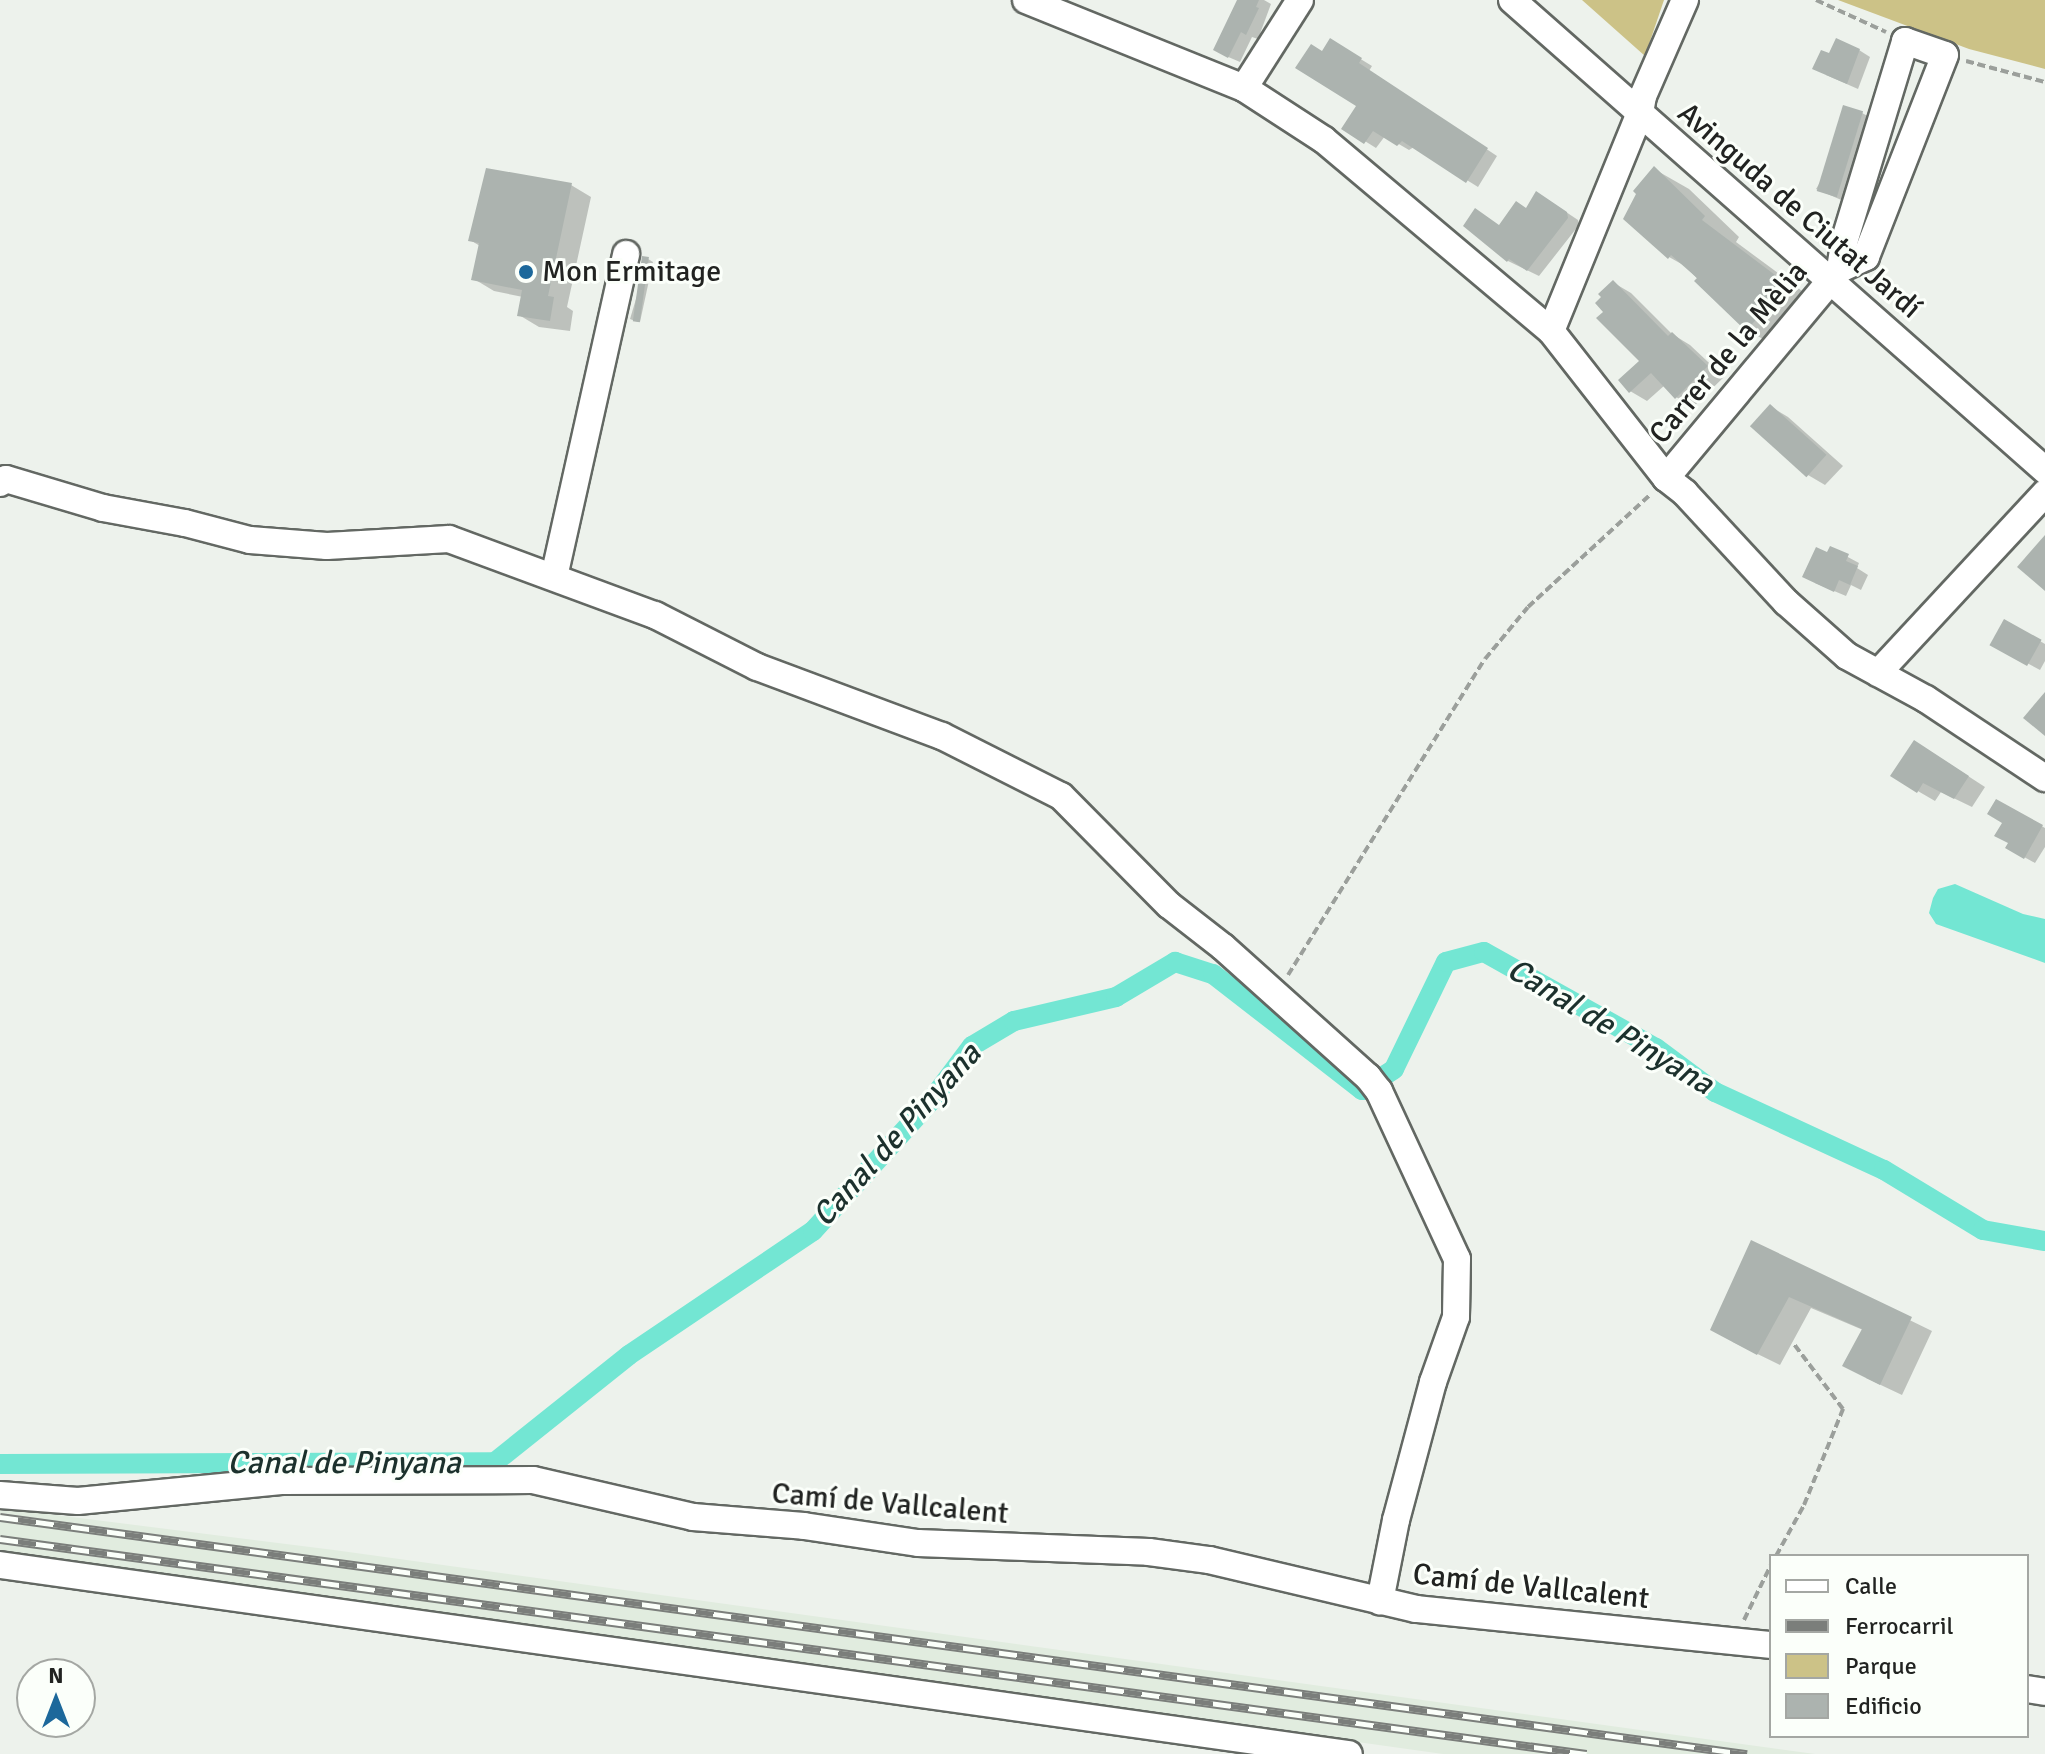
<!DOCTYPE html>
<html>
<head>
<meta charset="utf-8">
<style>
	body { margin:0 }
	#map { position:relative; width:2045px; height:1754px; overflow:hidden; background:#edf2ec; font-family:Signika,sans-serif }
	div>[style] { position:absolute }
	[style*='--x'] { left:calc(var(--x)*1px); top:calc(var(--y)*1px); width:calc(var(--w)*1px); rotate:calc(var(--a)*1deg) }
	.built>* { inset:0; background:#e1ecdf }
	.green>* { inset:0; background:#ccc287 }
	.water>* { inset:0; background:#73e6d3 }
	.shadow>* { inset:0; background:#0003 }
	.canal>* { height:20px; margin:-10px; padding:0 10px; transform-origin:10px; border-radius:10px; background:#73e6d3 }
	.building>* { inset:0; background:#acb3af; transform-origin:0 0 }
	.path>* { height:4px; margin-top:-2px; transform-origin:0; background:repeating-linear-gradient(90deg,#9b9f9b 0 8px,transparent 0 12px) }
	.roads { filter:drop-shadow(2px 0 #636863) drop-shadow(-2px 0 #636863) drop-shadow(0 2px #636863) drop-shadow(0 -2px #636863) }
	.minor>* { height:26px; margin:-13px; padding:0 13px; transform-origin:13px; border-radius:13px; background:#fff }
	.rail>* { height:9px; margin-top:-4.5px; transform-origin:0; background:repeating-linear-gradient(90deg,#fbfffa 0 18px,#7b7e7b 0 36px); box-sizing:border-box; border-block:2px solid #7b7e7b }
	.dots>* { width:22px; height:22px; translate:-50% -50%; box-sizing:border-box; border:4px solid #fbfffa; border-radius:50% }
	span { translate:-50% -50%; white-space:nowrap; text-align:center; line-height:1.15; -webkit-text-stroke:6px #fbfffa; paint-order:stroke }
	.street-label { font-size:30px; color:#212321 }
	.poi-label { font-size:30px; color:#212321 }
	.left { translate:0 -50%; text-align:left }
	.water-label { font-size:32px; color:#1c312d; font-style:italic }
	.legend { position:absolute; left:1769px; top:1554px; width:260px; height:184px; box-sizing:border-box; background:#fbfffa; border:2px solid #a4a7a3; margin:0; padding:10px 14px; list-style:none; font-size:24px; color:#212321 }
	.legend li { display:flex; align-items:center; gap:16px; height:40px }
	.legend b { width:40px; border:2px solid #a4a7a3 }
	.north { position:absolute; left:16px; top:1658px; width:80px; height:80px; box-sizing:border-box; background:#fbfffa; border:2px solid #a4a7a3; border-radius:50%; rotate:0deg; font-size:22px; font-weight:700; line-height:32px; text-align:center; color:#212321 }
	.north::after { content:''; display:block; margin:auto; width:28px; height:36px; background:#1c689b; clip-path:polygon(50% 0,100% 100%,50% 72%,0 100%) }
</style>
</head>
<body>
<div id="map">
	<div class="built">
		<i style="clip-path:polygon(0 1508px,334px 1550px,1815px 1754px,1443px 1754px,0 1551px)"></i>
	</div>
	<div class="green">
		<i style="clip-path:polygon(1582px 0,1664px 0,1645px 56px)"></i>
		<i style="clip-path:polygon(1838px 0,2045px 0,2045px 69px,1969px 49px)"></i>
	</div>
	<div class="water">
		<i style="clip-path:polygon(1955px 884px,2023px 914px,2045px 919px,2045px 963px,1936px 924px,1929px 913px,1933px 898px,1938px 889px)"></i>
	</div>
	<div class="shadow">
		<i style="clip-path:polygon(1239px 0,1264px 0,1271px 4px,1258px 39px,1252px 37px,1240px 62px,1226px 56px)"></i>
		<i style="clip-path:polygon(1341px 47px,1372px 66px,1369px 71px,1497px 156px,1478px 187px,1414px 147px,1409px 150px,1385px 136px,1376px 148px,1344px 128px,1359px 106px,1322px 53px)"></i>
		<i style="clip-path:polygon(1859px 50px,1870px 57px,1858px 89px,1826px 75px,1830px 56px)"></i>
		<i style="clip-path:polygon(1862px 113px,1873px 119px,1846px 202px,1816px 189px)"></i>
		<i style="clip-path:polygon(1654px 169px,1689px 189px,1739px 237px,1736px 242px,1821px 305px,1782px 350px,1747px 330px,1685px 266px,1669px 257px)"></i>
		<i style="clip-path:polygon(571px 185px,591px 197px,567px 307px,573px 311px,570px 331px,539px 327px,519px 315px,523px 297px,494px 291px,474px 279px,480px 246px,470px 240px)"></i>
		<i style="clip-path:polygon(1548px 200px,1578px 220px,1579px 225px,1539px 276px,1508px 261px,1466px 226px,1500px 227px)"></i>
		<i style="clip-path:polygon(648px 259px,653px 262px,640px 322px,635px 321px,630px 319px)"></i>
		<i style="clip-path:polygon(1614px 283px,1631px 293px,1672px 334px,1690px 345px,1724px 377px,1693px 407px,1676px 397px,1665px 385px,1647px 401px,1630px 391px,1642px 361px,1606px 312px)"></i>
		<i style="clip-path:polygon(1771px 407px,1788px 417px,1843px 466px,1825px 485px,1808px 475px)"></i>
		<i style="clip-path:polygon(1831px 548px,1859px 563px,1857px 568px,1868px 575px,1861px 590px,1851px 585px,1846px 596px,1815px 583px)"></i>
		<i style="clip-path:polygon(2005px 621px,2045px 644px,2045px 661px,2040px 670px,1992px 644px)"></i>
		<i style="clip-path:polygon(1931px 752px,1985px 787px,1972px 807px,1941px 792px,1935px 801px,1892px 776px)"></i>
		<i style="clip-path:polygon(1996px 801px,2045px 828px,2045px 847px,2035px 863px,2008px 848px,2010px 843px)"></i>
		<i style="clip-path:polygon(1752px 1243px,1932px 1331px,1902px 1395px,1866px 1378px,1863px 1330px,1811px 1308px,1780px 1365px,1733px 1342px)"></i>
	</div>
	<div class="canal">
		<i style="--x:0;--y:1464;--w:495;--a:-0.2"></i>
		<i style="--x:495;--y:1462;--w:171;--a:-38.6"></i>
		<i style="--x:629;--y:1355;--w:222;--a:-34"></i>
		<i style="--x:813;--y:1231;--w:174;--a:-47.8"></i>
		<i style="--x:930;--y:1102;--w:70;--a:-53.1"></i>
		<i style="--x:972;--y:1046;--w:49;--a:-30.8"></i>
		<i style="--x:1014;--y:1021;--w:105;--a:-13.2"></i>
		<i style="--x:1116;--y:997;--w:69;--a:-30.7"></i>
		<i style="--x:1175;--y:962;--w:40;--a:18"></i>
		<i style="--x:1213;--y:974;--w:189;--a:37.9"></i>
		<i style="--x:1362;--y:1090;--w:38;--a:-33"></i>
		<i style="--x:1394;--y:1069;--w:119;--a:-64.1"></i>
		<i style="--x:1446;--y:962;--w:39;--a:-15"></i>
		<i style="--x:1484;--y:952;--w:197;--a:29.2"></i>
		<i style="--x:1656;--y:1048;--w:74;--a:36.7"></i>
		<i style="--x:1715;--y:1092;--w:186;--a:24.8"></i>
		<i style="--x:1884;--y:1170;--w:116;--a:31.2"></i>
		<i style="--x:1983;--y:1230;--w:63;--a:10.1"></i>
	</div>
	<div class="building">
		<i style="clip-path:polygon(1237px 0,1259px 0,1256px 7px,1259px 8px,1246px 35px,1241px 32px,1228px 58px,1213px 50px)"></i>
		<i style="clip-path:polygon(1330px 38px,1362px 58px,1359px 63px,1488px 148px,1466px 183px,1402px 141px,1397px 146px,1373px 131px,1364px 144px,1341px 129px,1356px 106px,1295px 68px,1311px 44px,1322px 51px)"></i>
		<i style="clip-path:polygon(1836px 38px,1860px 49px,1847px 84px,1812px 69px,1821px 50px,1829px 53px)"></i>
		<i style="left:1843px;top:105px;width:21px;height:90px;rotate:17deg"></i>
		<i style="clip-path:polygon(1654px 166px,1705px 216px,1702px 220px,1787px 284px,1746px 331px,1694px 281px,1697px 278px,1671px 255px,1668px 259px,1623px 219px,1636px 194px,1633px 191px)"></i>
		<i style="clip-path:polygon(486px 168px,572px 183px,548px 296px,554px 297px,550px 321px,517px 316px,522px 290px,471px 280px,479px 243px,468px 241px)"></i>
		<i style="clip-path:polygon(1536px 191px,1567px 212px,1568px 218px,1527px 271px,1509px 259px,1507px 262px,1463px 226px,1475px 208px,1499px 225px,1516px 201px,1526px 208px)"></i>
		<i style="left:642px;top:256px;width:7px;height:66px;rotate:8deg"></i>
		<i style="clip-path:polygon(1613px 280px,1668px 336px,1672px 332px,1708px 366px,1675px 399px,1651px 373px,1629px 393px,1618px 380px,1639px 361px,1596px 318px,1603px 312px,1595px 303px,1601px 297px,1598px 294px)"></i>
		<i style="left:1770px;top:404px;width:76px;height:30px;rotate:42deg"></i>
		<i style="clip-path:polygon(2045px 535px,2045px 591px,2017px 567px)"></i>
		<i style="clip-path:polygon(1830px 546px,1849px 554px,1846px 561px,1858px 566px,1850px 585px,1839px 580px,1834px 592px,1802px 577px,1816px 547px,1827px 552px)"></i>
		<i style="left:2004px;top:619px;width:43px;height:30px;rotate:29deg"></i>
		<i style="clip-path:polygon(2045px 692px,2045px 736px,2023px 718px)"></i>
		<i style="clip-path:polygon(1914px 740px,1969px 776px,1954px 799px,1923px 783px,1917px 793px,1890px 776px)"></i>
		<i style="clip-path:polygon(1996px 799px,2043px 825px,2024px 859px,2005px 848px,2008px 843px,1994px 836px,2002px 823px,1987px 814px)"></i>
		<i style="clip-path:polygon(1751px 1240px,1912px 1317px,1880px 1385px,1842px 1366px,1862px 1329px,1789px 1297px,1757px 1355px,1710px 1330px)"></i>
	</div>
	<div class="path">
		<i style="--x:1816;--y:0;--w:77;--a:24.6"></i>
		<i style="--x:1966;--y:61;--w:82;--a:14.9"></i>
		<i style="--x:1288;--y:975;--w:372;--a:-58.1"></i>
		<i style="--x:1485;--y:659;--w:67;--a:-50.4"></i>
		<i style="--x:1528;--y:607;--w:167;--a:-42.6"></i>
		<i style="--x:1776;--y:1556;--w:58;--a:-61.2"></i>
		<i style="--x:1804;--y:1505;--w:104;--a:-67.9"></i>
		<i style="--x:1843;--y:1409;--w:83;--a:-127.1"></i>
		<i style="--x:1744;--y:1620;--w:61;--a:-63.9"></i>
	</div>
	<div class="roads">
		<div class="minor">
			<i style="--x:1026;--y:0;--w:235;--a:22"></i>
			<i style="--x:1244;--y:88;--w:95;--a:33"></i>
			<i style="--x:1324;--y:140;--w:297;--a:40.1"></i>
			<i style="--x:1551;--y:331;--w:187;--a:52"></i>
			<i style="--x:1666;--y:478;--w:24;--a:38"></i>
			<i style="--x:1685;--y:493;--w:149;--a:47.2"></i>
			<i style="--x:1786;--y:602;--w:81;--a:41.5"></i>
			<i style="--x:1847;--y:656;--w:90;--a:28.6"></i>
			<i style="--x:1926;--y:699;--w:143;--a:33.6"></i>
			<i style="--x:1512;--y:0;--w:711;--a:41.41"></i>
			<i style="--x:1244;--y:88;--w:104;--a:-57.5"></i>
			<i style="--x:1551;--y:331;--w:235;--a:-67.8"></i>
			<i style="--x:1640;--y:113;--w:17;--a:-80"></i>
			<i style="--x:1643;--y:96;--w:105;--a:-66.4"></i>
			<i style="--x:1666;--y:478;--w:272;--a:-50.2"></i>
			<i style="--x:1840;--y:269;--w:30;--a:-81"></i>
			<i style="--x:1845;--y:239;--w:207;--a:-73.1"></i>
			<i style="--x:1905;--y:41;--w:42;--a:19.3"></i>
			<i style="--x:1945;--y:55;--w:217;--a:111.4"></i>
			<i style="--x:1866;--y:257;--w:29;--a:155"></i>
			<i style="--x:0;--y:483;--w:7;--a:-34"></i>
			<i style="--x:6;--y:479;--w:101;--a:16.6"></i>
			<i style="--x:103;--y:508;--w:83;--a:10.4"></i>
			<i style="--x:185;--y:523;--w:67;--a:14.7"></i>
			<i style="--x:250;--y:540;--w:77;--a:4.5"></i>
			<i style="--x:327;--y:546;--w:122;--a:-3.3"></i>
			<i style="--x:449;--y:539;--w:220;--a:20.3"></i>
			<i style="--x:655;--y:615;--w:114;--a:27"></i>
			<i style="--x:757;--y:667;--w:197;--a:20.5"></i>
			<i style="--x:942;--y:736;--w:133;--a:26.8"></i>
			<i style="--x:1061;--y:796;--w:153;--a:45.3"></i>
			<i style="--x:1169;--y:905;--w:68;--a:37.9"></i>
			<i style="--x:1223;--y:947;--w:195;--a:41.9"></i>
			<i style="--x:1368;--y:1077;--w:18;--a:52"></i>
			<i style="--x:1379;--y:1091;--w:185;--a:65.1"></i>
			<i style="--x:1457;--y:1259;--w:58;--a:91"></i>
			<i style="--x:1456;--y:1317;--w:69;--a:109.5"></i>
			<i style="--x:1433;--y:1382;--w:143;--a:105"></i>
			<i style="--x:1396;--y:1520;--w:83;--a:101.2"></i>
			<i style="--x:554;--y:577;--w:331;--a:-77.4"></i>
			<i style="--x:1878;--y:673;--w:246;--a:-47.1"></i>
			<i style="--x:0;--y:1495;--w:78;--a:4.4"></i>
			<i style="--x:78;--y:1501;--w:204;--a:-5.6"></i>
			<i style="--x:281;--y:1481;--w:252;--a:-0.2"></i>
			<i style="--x:533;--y:1480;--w:164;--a:13"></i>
			<i style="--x:693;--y:1517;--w:111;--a:4.6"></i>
			<i style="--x:804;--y:1526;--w:115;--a:8.5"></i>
			<i style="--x:918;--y:1543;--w:231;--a:2.2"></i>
			<i style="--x:1149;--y:1552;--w:61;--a:7.6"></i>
			<i style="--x:1209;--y:1560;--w:213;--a:13.3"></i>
			<i style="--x:1416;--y:1609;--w:357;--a:5.8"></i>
			<i style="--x:0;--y:1565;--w:1362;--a:7.98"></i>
			<i style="--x:2027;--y:1689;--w:18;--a:9"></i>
		</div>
	</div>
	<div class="rail">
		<i style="--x:0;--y:1517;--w:1763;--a:7.73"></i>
		<i style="--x:0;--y:1539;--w:1601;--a:7.72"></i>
	</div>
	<div class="dots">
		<i style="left:526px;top:272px;background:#1c689b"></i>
	</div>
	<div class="street-label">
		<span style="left:1799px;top:211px;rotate:41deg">Avinguda de Ciutat Jardí</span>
		<span style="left:1729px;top:353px;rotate:-50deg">Carrer de la Mèlia</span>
		<span style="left:890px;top:1504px;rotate:5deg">Camí de Vallcalent</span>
		<span style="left:1531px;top:1587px;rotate:6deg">Camí de Vallcalent</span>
	</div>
	<div class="poi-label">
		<span class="left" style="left:542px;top:272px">Mon Ermitage</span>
	</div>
	<div class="water-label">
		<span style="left:1610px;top:1027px;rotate:31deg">Canal de Pinyana</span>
		<span style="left:897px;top:1135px;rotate:-48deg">Canal de Pinyana</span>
		<span style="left:344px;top:1463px">Canal de Pinyana</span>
	</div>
	<ul class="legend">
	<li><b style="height:10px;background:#fff"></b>Calle</li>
	<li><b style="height:10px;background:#7b7e7b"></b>Ferrocarril</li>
	<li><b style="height:22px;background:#ccc287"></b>Parque</li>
	<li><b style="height:22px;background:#acb3af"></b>Edificio</li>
	</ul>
	<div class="north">N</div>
</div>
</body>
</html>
